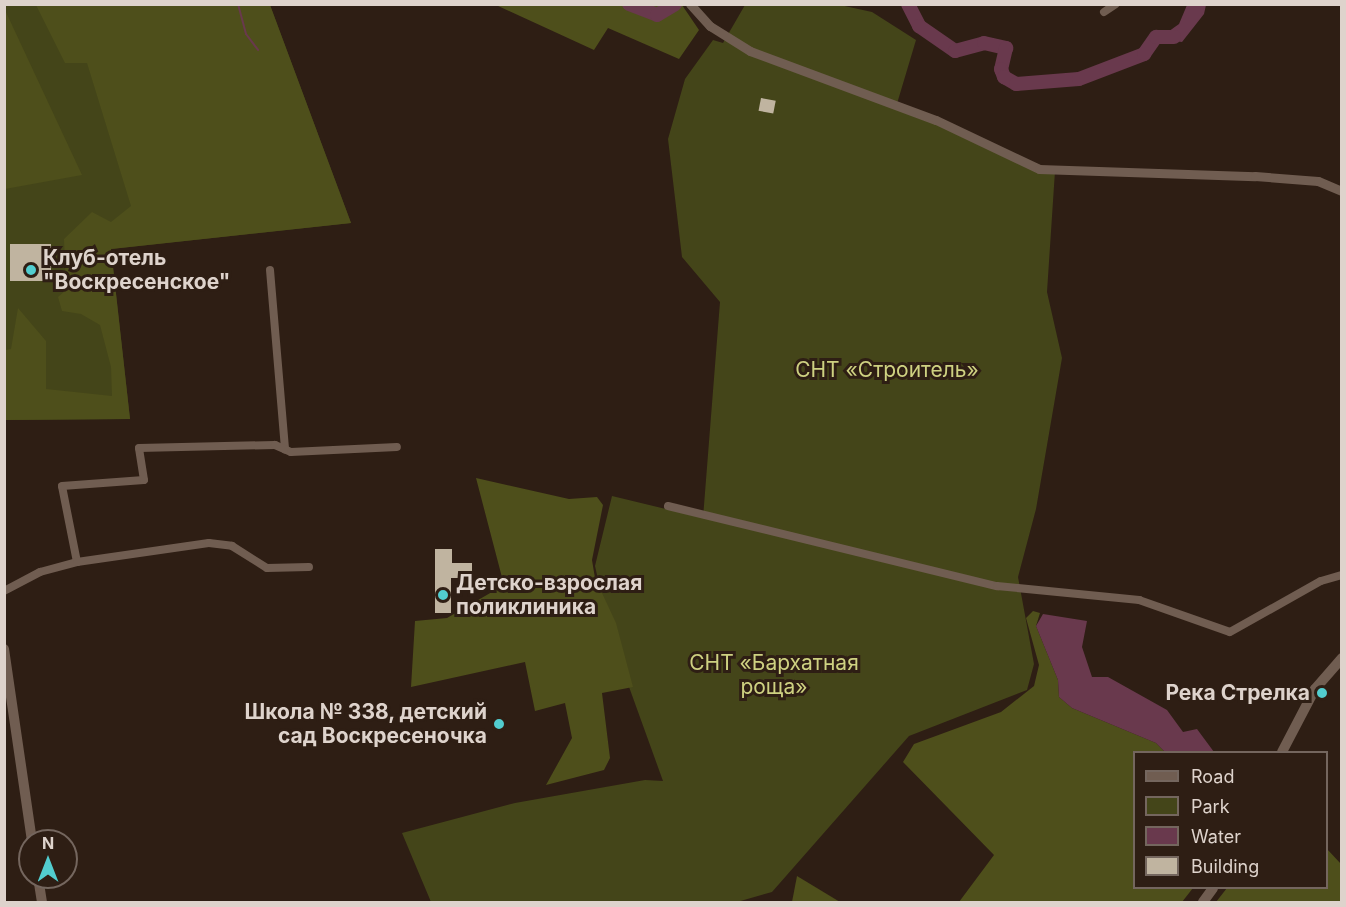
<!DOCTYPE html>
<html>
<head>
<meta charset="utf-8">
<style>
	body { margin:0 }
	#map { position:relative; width:1346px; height:907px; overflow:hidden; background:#2e1e14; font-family:Inter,sans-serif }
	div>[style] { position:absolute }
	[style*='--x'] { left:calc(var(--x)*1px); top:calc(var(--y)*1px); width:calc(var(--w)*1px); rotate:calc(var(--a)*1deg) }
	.green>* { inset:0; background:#444519 }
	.forest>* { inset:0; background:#4e4f1b }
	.water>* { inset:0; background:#69394d }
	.stream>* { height:2px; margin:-1px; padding:0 1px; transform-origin:1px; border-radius:1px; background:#69394d }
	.river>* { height:14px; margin:-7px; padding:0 7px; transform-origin:7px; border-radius:7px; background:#69394d }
	.building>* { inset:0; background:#c0b4a0; transform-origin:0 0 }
	.minor>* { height:8px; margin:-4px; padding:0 4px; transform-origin:4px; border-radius:4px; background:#705d51 }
	.tertiary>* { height:9px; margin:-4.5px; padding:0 4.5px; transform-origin:4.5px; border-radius:4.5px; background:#705d51 }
	.secondary>* { height:10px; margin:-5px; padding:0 5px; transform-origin:5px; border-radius:5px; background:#705d51 }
	.dots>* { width:16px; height:16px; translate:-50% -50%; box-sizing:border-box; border:3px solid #2e1e14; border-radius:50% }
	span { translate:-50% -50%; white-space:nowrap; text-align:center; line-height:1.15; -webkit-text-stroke:6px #2e1e14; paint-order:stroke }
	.poi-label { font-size:21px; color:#ded3cc; font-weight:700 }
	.left { translate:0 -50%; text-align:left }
	.right { translate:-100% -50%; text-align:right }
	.park-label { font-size:21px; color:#ced181 }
	.frame { position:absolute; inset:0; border:6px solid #ded3cc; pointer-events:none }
	.legend { position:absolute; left:1133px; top:751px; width:195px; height:138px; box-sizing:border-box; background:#2e1e14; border:2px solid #74665e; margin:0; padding:8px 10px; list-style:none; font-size:18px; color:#ded3cc }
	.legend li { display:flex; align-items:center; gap:12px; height:30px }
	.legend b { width:30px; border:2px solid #74665e }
	.north { position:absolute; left:18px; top:829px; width:60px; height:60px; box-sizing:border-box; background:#2e1e14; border:2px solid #74665e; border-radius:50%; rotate:0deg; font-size:16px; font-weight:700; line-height:24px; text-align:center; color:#ded3cc }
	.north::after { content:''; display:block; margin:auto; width:21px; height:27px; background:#52cdcf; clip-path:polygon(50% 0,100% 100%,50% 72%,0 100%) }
</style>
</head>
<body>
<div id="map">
	<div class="green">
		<i style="clip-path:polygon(4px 5px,270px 5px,351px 223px,111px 249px,130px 419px,5px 420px)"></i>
		<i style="clip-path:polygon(745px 5px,840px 5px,872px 12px,916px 40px,896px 107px,1055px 171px,1047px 292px,1062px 358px,1036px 509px,1018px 577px,1034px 664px,1027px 690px,909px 736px,772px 892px,737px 902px,431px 902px,402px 833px,515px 803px,645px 780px,663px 781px,611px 637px,595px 566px,612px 496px,703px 518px,720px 302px,682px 257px,668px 139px,685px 79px,713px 40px,723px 43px)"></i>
	</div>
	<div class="forest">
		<i style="clip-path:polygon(36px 5px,270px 5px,351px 223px,111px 249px,130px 419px,5px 420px,5px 350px,11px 349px,18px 308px,46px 341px,46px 389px,112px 396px,111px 367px,100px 325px,81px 314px,62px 311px,58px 297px,66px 290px,64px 239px,92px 212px,111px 222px,131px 206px,87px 63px,65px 63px)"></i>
		<i style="clip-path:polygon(496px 5px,682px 5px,699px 30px,679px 59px,608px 28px,594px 50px)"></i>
		<i style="clip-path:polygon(4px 10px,5px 10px,82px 175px,5px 189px)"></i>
		<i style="clip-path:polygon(476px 478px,569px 499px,597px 497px,603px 505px,592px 560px,595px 578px,616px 623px,633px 687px,602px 693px,610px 758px,604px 770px,546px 785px,572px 738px,565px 703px,535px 711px,525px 662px,411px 687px,415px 621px,447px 618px,504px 585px)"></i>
		<i style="clip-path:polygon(1033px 611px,1040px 613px,1036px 626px,1058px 680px,1059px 697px,1072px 708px,1156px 743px,1165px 752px,1134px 752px,1134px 888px,1193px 888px,1182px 902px,959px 902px,994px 855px,903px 762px,914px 744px,1001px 712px,1034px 686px,1039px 665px,1026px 618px)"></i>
		<i style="clip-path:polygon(1327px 849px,1341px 864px,1341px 902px,1216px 902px,1227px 888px,1326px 888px)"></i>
		<i style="clip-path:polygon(797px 876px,840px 902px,792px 902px)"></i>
	</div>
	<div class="water">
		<i style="clip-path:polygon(1187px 5px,1206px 5px,1204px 14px,1182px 42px,1158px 39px,1179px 24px)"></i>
		<i style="clip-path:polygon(1043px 614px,1087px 621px,1082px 647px,1092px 677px,1108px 677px,1167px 710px,1183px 732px,1197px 729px,1214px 752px,1165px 752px,1156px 743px,1072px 708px,1059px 697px,1058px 680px,1036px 626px)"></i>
	</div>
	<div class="stream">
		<i style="--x:238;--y:4;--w:31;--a:75"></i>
		<i style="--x:246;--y:34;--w:20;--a:53"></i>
	</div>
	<div class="river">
		<i style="--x:629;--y:4;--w:30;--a:21"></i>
		<i style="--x:657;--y:15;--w:21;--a:-31"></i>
		<i style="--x:908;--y:4;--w:25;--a:63"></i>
		<i style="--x:919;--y:26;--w:44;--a:34.8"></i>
		<i style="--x:955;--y:51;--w:30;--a:-15"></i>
		<i style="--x:984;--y:43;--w:23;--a:13"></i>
		<i style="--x:1006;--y:48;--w:22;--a:103"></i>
		<i style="--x:1001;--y:69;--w:9;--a:69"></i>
		<i style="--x:1004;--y:77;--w:14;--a:30"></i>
		<i style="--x:1016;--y:84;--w:63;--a:-4.5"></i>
		<i style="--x:1079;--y:79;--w:70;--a:-21"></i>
		<i style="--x:1144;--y:54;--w:21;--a:-55"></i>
		<i style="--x:1156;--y:37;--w:18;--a:0"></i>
	</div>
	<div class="building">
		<i style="left:761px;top:98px;width:15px;height:13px;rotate:11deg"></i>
		<i style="left:51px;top:244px;width:37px;height:41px;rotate:90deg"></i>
		<i style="clip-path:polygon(435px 549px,452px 549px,452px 563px,472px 563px,472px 578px,451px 578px,451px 613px,435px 613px)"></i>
	</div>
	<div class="minor">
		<i style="--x:1104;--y:12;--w:14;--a:-34"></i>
		<i style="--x:270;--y:270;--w:180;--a:85.2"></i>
		<i style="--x:668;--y:506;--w:339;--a:13.7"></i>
		<i style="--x:997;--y:586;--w:143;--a:5.6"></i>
		<i style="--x:1139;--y:600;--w:96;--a:19.4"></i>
		<i style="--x:1230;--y:632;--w:104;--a:-29.3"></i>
		<i style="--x:1321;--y:581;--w:22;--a:-16"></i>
		<i style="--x:77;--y:562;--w:77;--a:-101.2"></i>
		<i style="--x:62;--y:486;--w:82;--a:-4.2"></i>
		<i style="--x:144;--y:480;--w:32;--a:-99"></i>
		<i style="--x:139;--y:448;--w:136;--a:-1.3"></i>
		<i style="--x:275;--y:445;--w:17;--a:24"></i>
		<i style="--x:291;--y:452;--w:106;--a:-2.7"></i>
		<i style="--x:4;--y:591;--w:41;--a:-27.8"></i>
		<i style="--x:40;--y:572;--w:38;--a:-15"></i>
		<i style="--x:77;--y:562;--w:133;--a:-8.2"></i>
		<i style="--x:209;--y:543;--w:23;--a:7"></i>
		<i style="--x:232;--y:546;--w:41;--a:32.2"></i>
		<i style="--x:267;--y:568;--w:42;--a:-1.4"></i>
	</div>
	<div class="tertiary">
		<i style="--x:690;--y:4;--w:30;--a:48"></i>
		<i style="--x:710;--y:26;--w:47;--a:32"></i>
		<i style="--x:750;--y:51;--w:198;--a:20.4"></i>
		<i style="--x:936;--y:120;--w:114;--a:25.4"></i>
		<i style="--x:1039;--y:169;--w:216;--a:1.9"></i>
		<i style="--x:1255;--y:176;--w:63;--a:4.5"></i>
		<i style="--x:1318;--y:181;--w:26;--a:23"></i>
	</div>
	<div class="secondary">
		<i style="--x:4;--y:649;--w:194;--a:81.7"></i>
		<i style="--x:1282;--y:752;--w:71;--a:-62.4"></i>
		<i style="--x:1315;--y:689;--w:41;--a:-48.9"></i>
		<i style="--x:38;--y:877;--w:25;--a:81"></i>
		<i style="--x:1203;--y:902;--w:17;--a:-54"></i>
	</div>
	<div class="dots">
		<i style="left:31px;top:270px;background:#52cdcf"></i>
		<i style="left:443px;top:595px;background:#52cdcf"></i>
		<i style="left:1322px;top:693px;background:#52cdcf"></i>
		<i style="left:499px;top:724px;background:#52cdcf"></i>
	</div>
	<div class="poi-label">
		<span class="left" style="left:43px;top:270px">Клуб-отель<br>"Воскресенское"</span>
		<span class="left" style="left:456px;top:595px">Детско-взрослая<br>поликлиника</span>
		<span class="right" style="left:1310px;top:693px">Река Стрелка</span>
		<span class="right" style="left:487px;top:724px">Школа № 338, детский<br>сад Воскресеночка</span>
	</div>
	<div class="park-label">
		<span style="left:887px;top:370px">СНТ «Строитель»</span>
		<span style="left:774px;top:675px">СНТ «Бархатная<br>роща»</span>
	</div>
	<div class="frame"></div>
	<ul class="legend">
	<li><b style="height:8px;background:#705d51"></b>Road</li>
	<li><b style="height:16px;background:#444519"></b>Park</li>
	<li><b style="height:16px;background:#69394d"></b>Water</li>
	<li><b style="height:16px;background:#c0b4a0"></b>Building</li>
	</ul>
	<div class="north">N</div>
</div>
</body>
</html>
